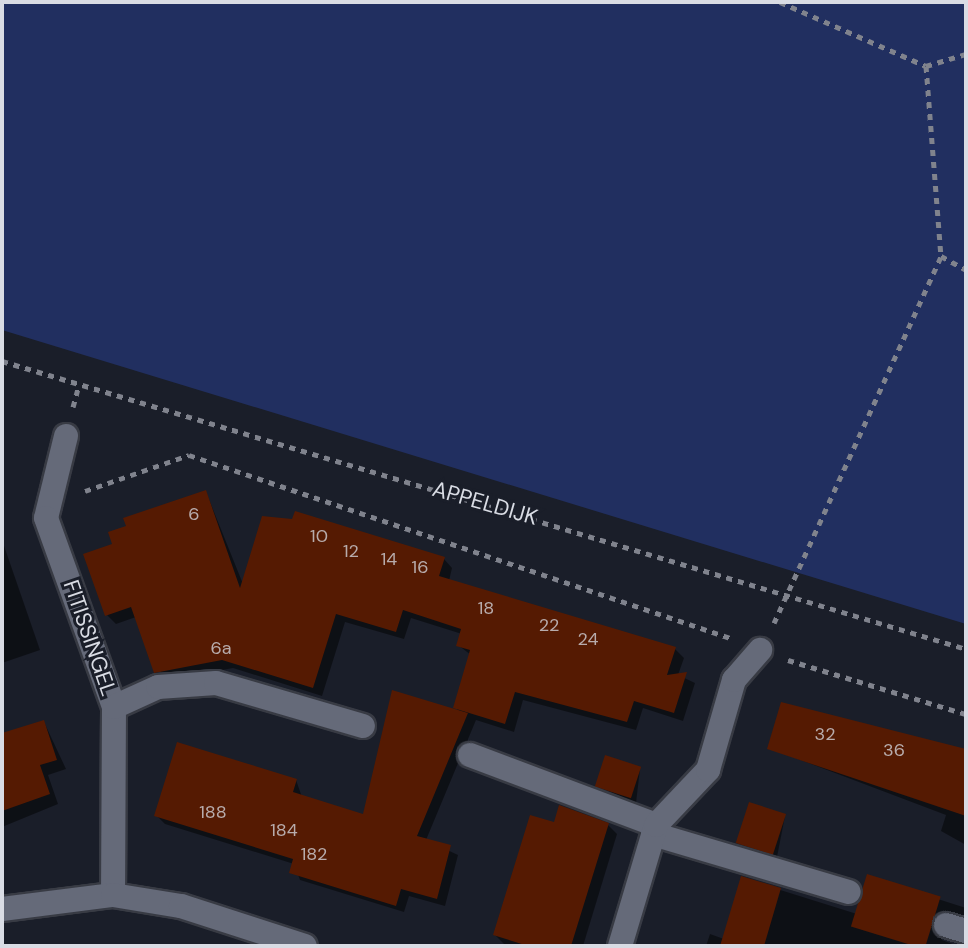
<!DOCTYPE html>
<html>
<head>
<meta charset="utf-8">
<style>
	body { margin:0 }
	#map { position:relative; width:968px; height:948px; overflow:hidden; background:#1a1e29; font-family:"DM Sans",sans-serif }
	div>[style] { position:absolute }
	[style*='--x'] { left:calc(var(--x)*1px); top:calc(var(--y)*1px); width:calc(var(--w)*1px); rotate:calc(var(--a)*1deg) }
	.green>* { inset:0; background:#212f60 }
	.shadow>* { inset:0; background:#0007 }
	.building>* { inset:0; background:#551a02; transform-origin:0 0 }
	.path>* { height:5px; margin-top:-2.5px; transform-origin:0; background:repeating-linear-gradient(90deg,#80838d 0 6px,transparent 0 12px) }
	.roads { filter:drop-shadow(2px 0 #383b44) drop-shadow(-2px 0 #383b44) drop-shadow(0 2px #383b44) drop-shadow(0 -2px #383b44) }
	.minor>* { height:24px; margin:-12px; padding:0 12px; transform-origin:12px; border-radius:12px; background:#656a79 }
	span { translate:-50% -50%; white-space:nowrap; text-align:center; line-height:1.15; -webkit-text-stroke:6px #1a1e29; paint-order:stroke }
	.number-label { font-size:18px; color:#b8acac }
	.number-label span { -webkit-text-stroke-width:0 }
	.street-label { font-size:22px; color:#d9dce4 }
	.frame { position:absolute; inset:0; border:4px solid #d9dce4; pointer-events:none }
</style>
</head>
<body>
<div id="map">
	<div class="green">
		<i style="clip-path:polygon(2px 2px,966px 2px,966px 624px,2px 330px)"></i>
	</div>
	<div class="shadow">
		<i style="clip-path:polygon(206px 492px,243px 584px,444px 559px,452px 568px,449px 581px,675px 649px,684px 658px,678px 675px,695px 683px,683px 721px,643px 708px,636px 730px,523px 700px,514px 732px,476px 720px,426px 840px,458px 855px,445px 906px,409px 896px,404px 912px,300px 880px,294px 864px,165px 824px,156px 815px,296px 780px,302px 797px,364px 816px,461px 713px,455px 707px,471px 655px,458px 645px,462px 634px,411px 618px,404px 639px,345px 622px,322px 696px,233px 668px,165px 681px,136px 617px,116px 624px,107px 615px,114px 545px)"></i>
		<i style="clip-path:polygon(2px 540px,40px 650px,2px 663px)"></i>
		<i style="clip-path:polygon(44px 722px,66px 769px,48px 775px,58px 804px,2px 827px,2px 736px)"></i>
		<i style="clip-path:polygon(769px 748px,966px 755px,966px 845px,941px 831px,946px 815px)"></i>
		<i style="clip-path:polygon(640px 769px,636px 803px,597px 786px)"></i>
		<i style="clip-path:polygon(785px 816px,777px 857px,739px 842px)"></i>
		<i style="clip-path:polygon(608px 825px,617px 834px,583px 946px,504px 944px,495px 935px)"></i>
		<i style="clip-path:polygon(869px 877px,966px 908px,966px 922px,939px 930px,942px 940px,958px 946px,706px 946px,710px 934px,724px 939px,742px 878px,857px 914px)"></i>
	</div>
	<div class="building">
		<i style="clip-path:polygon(206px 490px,240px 588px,262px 516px,292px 519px,295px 511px,445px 557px,439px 576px,676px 647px,667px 675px,687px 672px,674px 713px,634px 701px,627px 722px,515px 692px,505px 724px,453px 708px,470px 650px,456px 646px,461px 629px,403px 610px,396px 632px,336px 614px,313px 688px,222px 660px,154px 673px,131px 607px,105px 616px,83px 554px,112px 544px,108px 532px,126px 526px,123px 518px)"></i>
		<i style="clip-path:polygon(392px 690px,468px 713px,417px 836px,451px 845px,437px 899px,401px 889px,396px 906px,289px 873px,293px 859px,154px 816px,177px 742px,297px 779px,293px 792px,363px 814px)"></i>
		<i style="clip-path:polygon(781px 702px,966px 749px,966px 816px,767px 749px)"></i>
		<i style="clip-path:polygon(44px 720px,57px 760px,40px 765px,50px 794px,2px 811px,2px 733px)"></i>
		<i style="left:605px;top:755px;width:38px;height:33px;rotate:18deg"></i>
		<i style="left:749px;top:802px;width:39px;height:43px;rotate:18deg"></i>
		<i style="clip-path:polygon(559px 805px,609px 823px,571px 946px,528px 946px,493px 935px,530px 815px,554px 822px)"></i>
		<i style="left:867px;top:874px;width:77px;height:55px;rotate:17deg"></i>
		<i style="clip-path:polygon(741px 876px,781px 888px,764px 946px,720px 946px)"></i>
	</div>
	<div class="path">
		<i style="--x:780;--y:2;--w:159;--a:23.7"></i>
		<i style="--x:926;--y:66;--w:191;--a:85.5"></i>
		<i style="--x:941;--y:256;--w:29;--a:29"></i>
		<i style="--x:926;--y:66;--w:42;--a:-16.7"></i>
		<i style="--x:2;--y:361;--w:1006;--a:16.63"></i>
		<i style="--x:73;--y:407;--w:23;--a:-75"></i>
		<i style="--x:85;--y:491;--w:110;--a:-19.1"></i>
		<i style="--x:189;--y:455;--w:571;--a:18.69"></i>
		<i style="--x:774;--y:623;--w:403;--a:-65.5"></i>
		<i style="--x:788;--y:660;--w:186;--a:16.9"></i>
	</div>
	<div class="roads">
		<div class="minor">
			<i style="--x:66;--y:436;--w:84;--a:103.7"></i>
			<i style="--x:46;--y:518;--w:201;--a:70.2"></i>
			<i style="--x:114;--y:707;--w:188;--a:90.3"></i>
			<i style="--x:114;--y:707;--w:48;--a:-24.4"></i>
			<i style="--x:158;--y:687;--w:58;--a:-3.9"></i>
			<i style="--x:216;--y:683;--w:153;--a:16.3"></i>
			<i style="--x:470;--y:755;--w:199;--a:20.6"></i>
			<i style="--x:653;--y:834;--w:204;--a:16.5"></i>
			<i style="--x:2;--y:909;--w:112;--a:-7.2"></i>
			<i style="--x:113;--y:895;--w:69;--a:9.2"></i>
			<i style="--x:181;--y:906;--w:130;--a:17.9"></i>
			<i style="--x:946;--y:925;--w:21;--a:17"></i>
			<i style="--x:620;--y:946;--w:126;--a:-73.4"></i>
			<i style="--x:656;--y:825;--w:76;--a:-46.6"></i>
			<i style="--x:708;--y:770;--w:94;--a:-73.9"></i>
			<i style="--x:734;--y:680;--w:40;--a:-49"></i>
		</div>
	</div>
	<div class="number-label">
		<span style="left:194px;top:514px">6</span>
		<span style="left:319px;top:536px">10</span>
		<span style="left:351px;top:551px">12</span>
		<span style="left:389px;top:559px">14</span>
		<span style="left:420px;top:567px">16</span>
		<span style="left:486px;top:608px">18</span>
		<span style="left:549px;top:625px">22</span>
		<span style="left:588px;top:639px">24</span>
		<span style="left:221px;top:648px">6a</span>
		<span style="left:825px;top:734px">32</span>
		<span style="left:894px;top:750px">36</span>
		<span style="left:213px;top:812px">188</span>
		<span style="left:284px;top:830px">184</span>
		<span style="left:314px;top:854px">182</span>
	</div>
	<div class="street-label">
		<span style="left:485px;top:503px;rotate:16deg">APPELDIJK</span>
		<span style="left:90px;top:638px;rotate:71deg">FITISSINGEL</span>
	</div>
	<div class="frame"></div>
</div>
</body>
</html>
